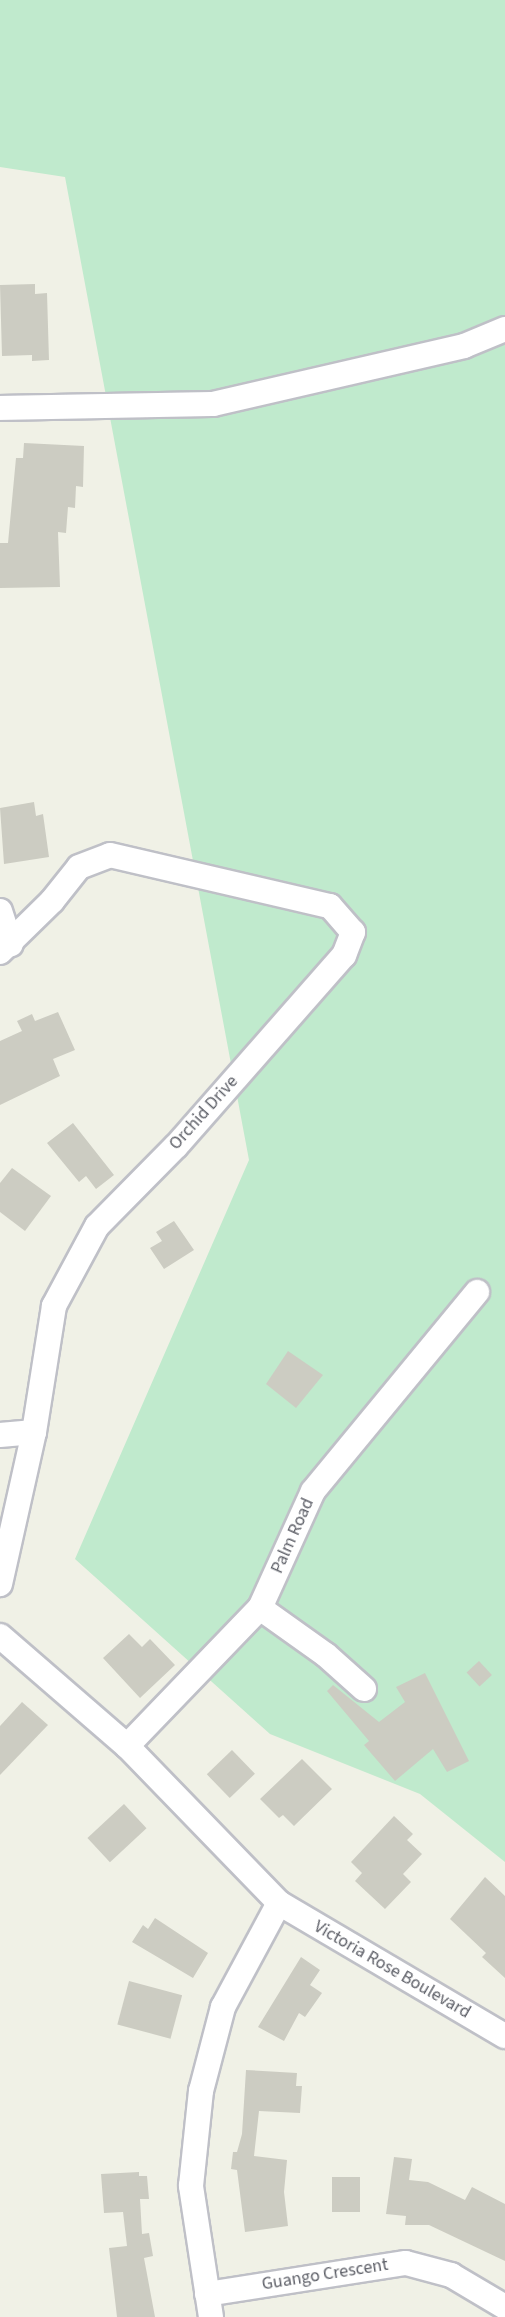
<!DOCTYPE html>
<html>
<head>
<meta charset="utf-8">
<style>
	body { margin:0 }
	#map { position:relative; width:505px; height:2317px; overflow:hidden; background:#f0f1e6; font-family:"Source Sans 3",sans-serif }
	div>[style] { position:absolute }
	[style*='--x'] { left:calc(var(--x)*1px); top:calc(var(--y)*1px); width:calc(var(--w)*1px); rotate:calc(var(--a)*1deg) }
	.green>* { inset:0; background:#c0eacd }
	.building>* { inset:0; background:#ccccc2; transform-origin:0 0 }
	.roads { filter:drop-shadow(2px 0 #bfc0c7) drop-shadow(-2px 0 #bfc0c7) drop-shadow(0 2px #bfc0c7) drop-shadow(0 -2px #bfc0c7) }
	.minor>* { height:24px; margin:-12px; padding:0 12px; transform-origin:12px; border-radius:12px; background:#fff }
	span { translate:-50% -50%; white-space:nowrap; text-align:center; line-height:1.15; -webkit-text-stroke:4.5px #fff; paint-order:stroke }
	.street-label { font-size:18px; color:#5d5f67 }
</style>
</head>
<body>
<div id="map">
	<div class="green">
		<i style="clip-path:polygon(0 0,505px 0,505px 1862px,420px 1794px,270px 1734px,75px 1559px,249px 1160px,65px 177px,0 167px)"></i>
	</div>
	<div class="building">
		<i style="clip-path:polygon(35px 284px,35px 294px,47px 293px,49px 360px,32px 361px,32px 355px,2px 356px,0 285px)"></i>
		<i style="clip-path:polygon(24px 443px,84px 446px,83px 487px,76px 486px,75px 508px,68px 507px,66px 533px,58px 532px,60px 587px,0 588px,0 543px,8px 543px,16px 458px,23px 458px)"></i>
		<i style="clip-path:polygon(34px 802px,36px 816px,43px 814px,49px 857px,4px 864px,0 808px)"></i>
		<i style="clip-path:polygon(58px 1012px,75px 1050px,53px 1059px,60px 1076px,0 1105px,0 1041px,22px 1031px,17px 1021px,32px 1014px,35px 1021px)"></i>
		<i style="clip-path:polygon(73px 1123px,114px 1175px,96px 1189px,86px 1176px,79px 1182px,47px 1143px)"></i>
		<i style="clip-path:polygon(12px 1168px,51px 1196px,25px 1231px,0 1212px,0 1183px)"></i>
		<i style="clip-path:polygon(174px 1221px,194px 1250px,164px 1269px,150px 1248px,162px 1241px,156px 1232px)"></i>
		<i style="clip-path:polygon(288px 1351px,323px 1375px,296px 1408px,266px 1384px)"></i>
		<i style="clip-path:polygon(129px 1634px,142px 1647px,150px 1639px,175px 1665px,140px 1698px,103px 1658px)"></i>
		<i style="left:479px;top:1661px;width:19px;height:17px;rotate:47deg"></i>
		<i style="clip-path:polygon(425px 1673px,469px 1761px,447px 1772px,433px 1749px,395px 1781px,364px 1745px,369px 1741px,327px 1691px,333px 1685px,379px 1722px,405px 1702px,396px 1687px)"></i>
		<i style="clip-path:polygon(22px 1702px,48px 1725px,0 1775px,0 1726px)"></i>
		<i style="left:232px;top:1750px;width:33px;height:35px;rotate:46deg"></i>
		<i style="clip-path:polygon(302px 1759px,332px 1789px,294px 1826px,283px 1815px,279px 1818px,260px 1799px)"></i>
		<i style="left:124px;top:1804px;width:33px;height:50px;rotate:47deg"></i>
		<i style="clip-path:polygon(394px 1816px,413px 1834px,407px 1840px,422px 1854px,403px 1874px,411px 1882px,385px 1909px,355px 1881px,362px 1873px,351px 1862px)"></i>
		<i style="clip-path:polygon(485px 1877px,505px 1896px,505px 1978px,482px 1957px,486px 1953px,450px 1919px)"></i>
		<i style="clip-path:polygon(155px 1918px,208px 1953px,193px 1978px,132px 1942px,143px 1925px,148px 1929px)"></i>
		<i style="clip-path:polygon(301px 1957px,320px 1970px,310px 1985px,322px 1993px,305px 2017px,299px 2013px,284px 2041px,258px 2027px)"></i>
		<i style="left:129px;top:1981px;width:55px;height:45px;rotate:15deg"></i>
		<i style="clip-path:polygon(246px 2070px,297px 2073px,296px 2086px,302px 2086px,300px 2113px,259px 2111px,254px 2156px,287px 2160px,284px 2192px,288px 2226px,245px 2232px,237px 2170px,231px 2169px,233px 2152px,237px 2152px,242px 2134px)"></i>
		<i style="clip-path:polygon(394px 2157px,412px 2159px,409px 2180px,428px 2182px,465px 2200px,472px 2187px,505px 2204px,505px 2261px,429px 2225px,405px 2225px,406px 2216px,386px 2214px)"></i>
		<i style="clip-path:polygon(139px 2172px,139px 2176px,147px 2176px,149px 2199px,140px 2199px,142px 2234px,149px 2233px,153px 2256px,144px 2258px,155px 2317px,117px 2317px,109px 2248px,127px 2246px,123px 2212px,104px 2213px,101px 2174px)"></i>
		<i style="left:332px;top:2177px;width:28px;height:35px"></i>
	</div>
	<div class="roads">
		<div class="minor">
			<i style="--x:0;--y:408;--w:213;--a:-1.1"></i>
			<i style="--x:213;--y:404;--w:258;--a:-13"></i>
			<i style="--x:464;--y:346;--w:44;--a:-22.5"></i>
			<i style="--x:0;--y:911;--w:35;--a:72"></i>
			<i style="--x:0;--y:952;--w:73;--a:-44.4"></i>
			<i style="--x:52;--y:901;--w:43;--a:-51.5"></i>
			<i style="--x:79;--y:867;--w:33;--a:-21"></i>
			<i style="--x:110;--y:855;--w:226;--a:13.1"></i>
			<i style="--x:330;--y:906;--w:35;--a:49"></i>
			<i style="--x:353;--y:932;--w:25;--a:111"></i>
			<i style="--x:344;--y:955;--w:254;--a:131.3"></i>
			<i style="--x:176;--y:1146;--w:112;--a:134.6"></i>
			<i style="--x:97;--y:1226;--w:91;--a:118.3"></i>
			<i style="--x:54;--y:1306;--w:128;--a:99"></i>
			<i style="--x:34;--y:1432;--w:156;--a:102.6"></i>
			<i style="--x:0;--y:1435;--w:34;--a:-5"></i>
			<i style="--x:260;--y:1608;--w:81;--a:35.5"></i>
			<i style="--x:326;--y:1655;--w:51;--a:41.8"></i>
			<i style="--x:0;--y:1636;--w:168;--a:40.9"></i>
			<i style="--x:127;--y:1746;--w:219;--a:45.9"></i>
			<i style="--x:279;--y:1903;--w:262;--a:30.5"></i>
			<i style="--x:127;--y:1746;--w:192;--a:-46.1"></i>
			<i style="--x:260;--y:1608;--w:128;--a:-65.6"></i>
			<i style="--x:313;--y:1491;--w:258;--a:-50.5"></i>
			<i style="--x:207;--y:2294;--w:201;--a:-8.9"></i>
			<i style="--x:406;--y:2263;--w:47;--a:14.9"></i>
			<i style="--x:451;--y:2275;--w:63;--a:30.7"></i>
			<i style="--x:211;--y:2317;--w:133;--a:-98.7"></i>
			<i style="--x:191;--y:2186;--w:96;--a:-84"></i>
			<i style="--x:201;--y:2091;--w:87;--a:-75.3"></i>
			<i style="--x:223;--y:2007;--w:118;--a:-61.7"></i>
		</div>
	</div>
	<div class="street-label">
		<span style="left:204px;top:1113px;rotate:-48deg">Orchid Drive</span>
		<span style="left:293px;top:1536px;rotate:-66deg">Palm Road</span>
		<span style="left:392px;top:1970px;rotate:30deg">Victoria Rose Boulevard</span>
		<span style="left:325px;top:2275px;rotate:-9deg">Guango Crescent</span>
	</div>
</div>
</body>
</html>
